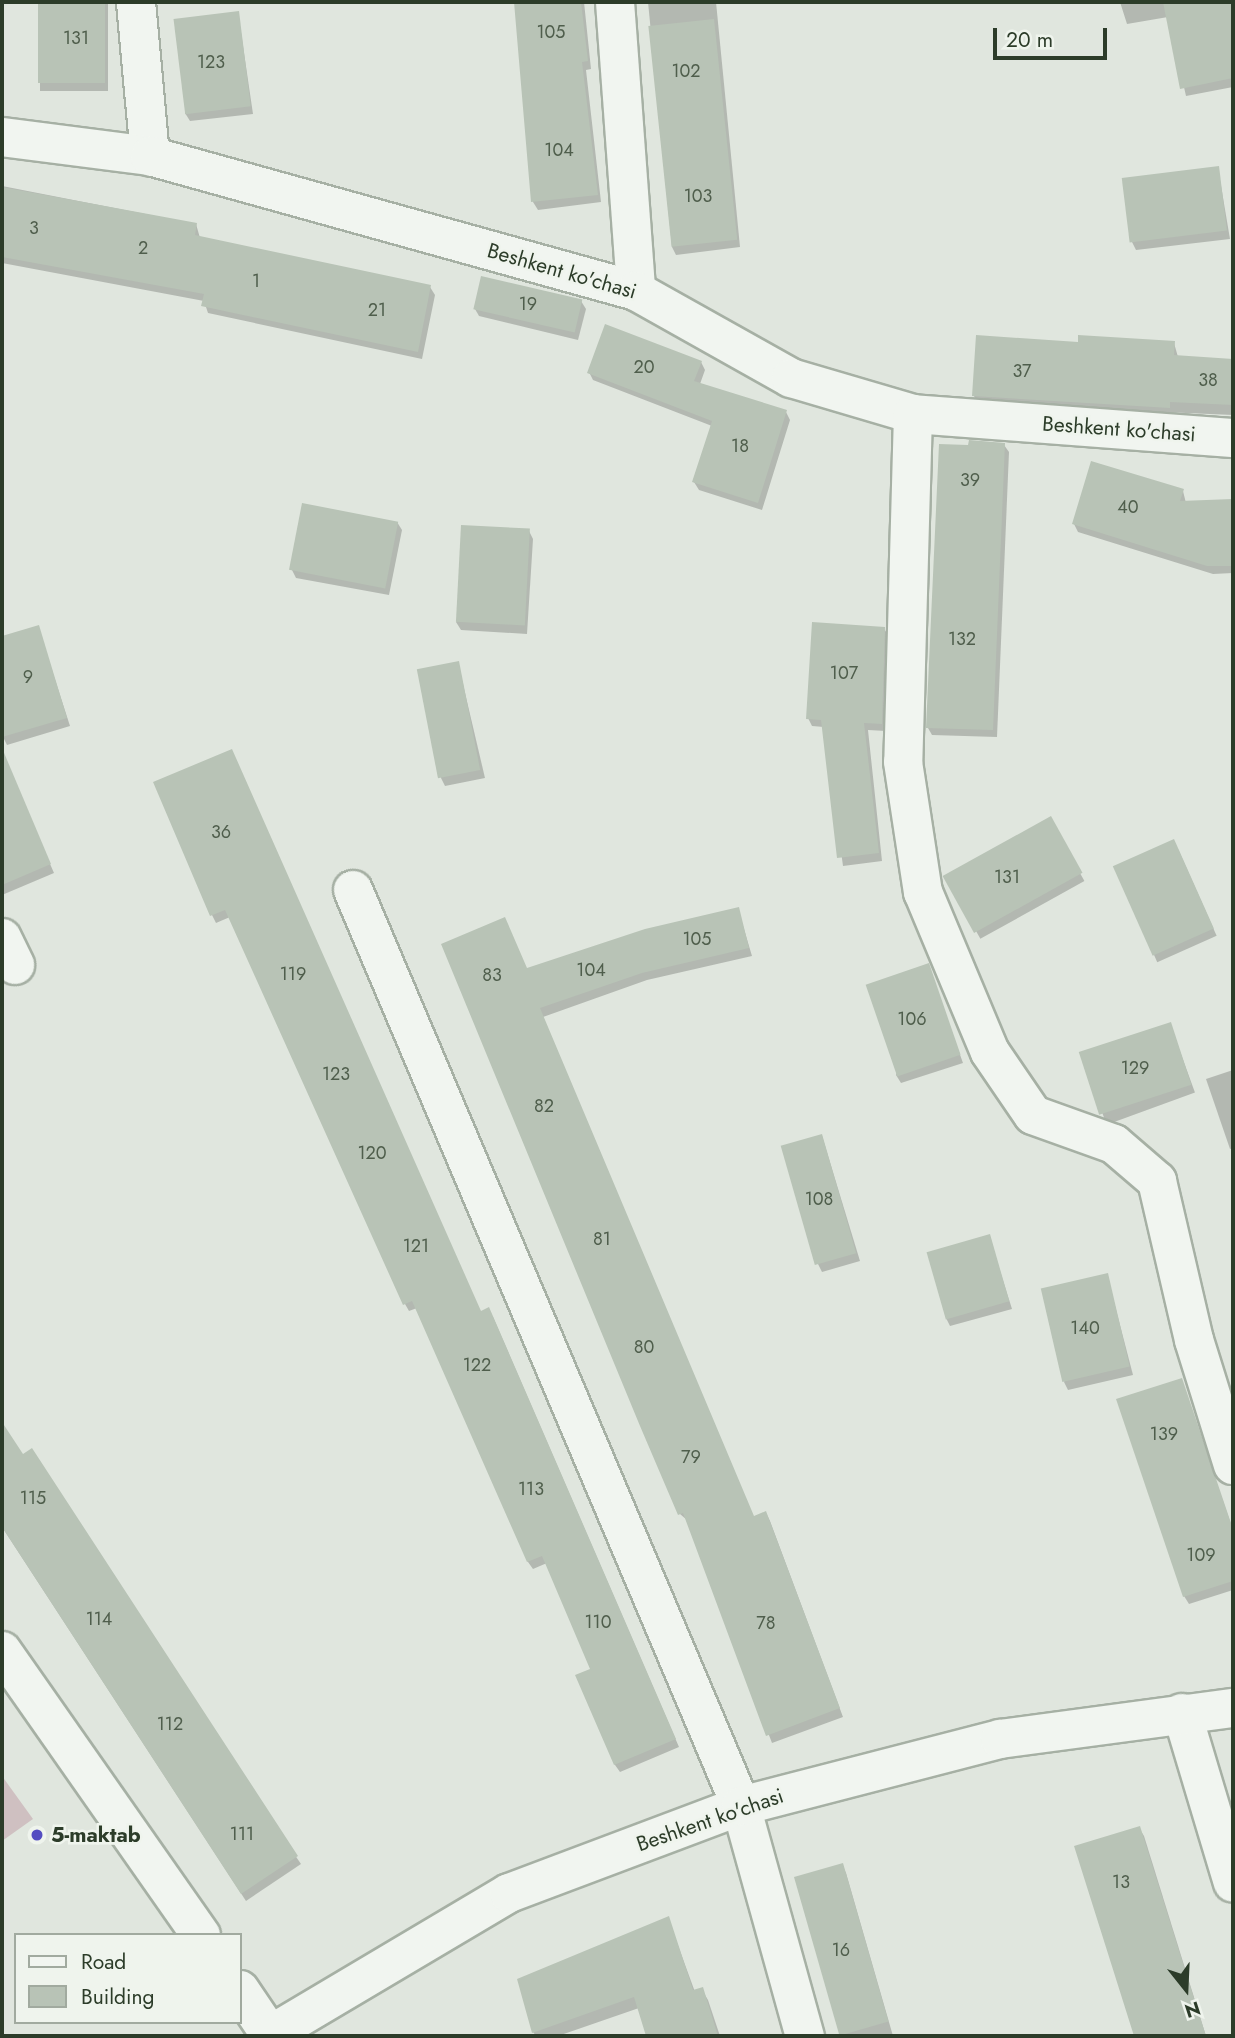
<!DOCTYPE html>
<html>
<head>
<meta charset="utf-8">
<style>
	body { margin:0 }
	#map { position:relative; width:1235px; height:2038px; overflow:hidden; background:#e0e6de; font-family:Jost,sans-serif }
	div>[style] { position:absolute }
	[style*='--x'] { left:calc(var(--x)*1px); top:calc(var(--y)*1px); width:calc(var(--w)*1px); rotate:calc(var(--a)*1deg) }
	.green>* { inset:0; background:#cfc0c1 }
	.shadow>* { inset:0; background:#0003; transform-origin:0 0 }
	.building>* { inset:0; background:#b8c3b6; transform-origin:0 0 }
	.roads { filter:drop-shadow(2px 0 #a6b0a4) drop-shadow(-2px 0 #a6b0a4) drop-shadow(0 2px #a6b0a4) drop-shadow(0 -2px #a6b0a4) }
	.minor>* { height:38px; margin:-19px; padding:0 19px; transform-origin:19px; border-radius:19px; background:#f1f5f0 }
	.dots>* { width:19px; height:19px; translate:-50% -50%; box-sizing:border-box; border:4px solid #eff4ed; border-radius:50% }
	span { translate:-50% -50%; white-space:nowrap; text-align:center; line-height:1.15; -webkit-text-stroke:5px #eff4ed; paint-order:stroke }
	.number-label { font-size:18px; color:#4f5e4c }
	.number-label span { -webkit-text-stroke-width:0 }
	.street-label { font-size:21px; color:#2c3c29 }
	.poi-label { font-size:21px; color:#2c3c29; font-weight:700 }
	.left { translate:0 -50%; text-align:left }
	.frame { position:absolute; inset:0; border:4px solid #2c3c29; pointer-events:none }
	.legend { position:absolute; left:14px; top:1933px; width:228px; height:91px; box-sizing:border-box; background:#eff4ed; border:2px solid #a1aa9f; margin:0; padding:9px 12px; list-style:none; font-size:21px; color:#2c3c29 }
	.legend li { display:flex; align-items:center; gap:14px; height:35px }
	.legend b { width:35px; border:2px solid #a1aa9f }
	.north { position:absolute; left:1151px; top:1954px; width:70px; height:70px; -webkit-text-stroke:5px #eff4ed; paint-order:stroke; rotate:162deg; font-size:19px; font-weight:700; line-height:28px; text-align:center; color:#2c3c29 }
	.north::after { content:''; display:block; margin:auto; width:24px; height:32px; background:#2c3c29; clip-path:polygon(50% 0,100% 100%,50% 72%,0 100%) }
	.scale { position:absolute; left:993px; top:28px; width:114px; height:32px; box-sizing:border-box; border:4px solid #2c3c29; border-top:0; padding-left:9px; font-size:21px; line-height:24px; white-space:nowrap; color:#2c3c29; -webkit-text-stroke:5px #eff4ed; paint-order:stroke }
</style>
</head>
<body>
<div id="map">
	<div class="green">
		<i style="clip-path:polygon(2px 1776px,33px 1819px,2px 1841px)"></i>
	</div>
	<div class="shadow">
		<i style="left:40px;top:2px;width:68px;height:89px"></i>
		<i style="clip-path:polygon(515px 2px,584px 2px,591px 69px,586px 70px,601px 202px,538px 210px,533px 202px)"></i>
		<i style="clip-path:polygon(648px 2px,716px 2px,740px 247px,676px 255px,672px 247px)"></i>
		<i style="clip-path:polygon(1120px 2px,1219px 2px,1221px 14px,1231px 12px,1233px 17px,1233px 87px,1186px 96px,1168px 17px,1127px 24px)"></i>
		<i style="clip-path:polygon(238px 12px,253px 114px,190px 121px,185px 113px)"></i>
		<i style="clip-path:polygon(1218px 168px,1230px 239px,1136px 250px,1132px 242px)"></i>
		<i style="clip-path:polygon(2px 186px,196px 224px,200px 238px,430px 287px,435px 295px,422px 359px,208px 313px,204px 301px,2px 263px)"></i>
		<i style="clip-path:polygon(581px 301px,586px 309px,578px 340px,479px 316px,475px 309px)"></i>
		<i style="clip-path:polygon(1174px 343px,1178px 357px,1233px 360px,1233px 415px,978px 404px,974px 396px,1079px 344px)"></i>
		<i style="clip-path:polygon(701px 362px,705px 370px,700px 384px,786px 412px,790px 420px,762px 510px,699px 490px,694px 482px,712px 426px,593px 380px,589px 372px)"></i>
		<i style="clip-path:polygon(1004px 445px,1009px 452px,997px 737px,932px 735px,928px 728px)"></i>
		<i style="clip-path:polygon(1183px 491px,1186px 503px,1233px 501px,1233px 573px,1213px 574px,1078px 532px,1074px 524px)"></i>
		<i style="clip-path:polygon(397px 522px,402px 530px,389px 595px,296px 578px,292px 570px)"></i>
		<i style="clip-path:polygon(529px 531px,533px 539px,527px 634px,461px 630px,456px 622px)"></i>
		<i style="clip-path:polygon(38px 627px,70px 726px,7px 745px,2px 735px,2px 638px)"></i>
		<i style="clip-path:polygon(884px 629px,889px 636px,886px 731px,868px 730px,882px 861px,843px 866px,824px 727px,812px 726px,808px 718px)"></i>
		<i style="clip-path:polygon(458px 663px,485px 778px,445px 786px,441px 778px)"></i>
		<i style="clip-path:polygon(12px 777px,54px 873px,2px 895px,2px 782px)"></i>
		<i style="clip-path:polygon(155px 783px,481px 1312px,493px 1317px,679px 1747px,620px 1772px,615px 1765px,578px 1676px,592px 1670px,547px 1563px,533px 1569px,528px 1562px,417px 1308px,409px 1311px,405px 1304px,230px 917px,216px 923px,212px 915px)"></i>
		<i style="left:1050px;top:819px;width:71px;height:119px;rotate:61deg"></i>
		<i style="left:1178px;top:849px;width:95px;height:65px;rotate:66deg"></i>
		<i style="clip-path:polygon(738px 909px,752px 956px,647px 980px,543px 1017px,754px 1518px,766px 1513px,770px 1521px,843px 1717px,772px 1743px,687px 1520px,680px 1514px,527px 970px)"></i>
		<i style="clip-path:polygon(928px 965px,963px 1063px,901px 1083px,896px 1075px)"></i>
		<i style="left:1170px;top:1024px;width:73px;height:94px;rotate:70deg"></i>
		<i style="clip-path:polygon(1233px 1070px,1233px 1148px,1230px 1149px,1206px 1079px)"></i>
		<i style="clip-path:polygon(822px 1136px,860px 1261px,822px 1272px,818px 1264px)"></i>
		<i style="clip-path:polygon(989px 1236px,1012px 1309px,950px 1326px,946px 1318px)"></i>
		<i style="clip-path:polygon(1107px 1275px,1133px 1375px,1068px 1390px,1064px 1382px)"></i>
		<i style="clip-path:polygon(1181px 1380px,1233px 1530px,1233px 1590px,1189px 1604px,1184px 1596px)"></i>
		<i style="clip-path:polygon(2px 1426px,301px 1864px,246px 1901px,2px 1527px)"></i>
		<i style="clip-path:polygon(1139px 1828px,1144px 1836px,1206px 2036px,1135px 2036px,1076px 1847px)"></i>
		<i style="clip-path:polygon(842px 1865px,846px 1873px,893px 2036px,841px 2036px,796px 1878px)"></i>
		<i style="clip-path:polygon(668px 1918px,695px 1992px,702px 1990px,708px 2000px,720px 2036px,647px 2036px,639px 2008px,558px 2036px,536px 2036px,533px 2032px)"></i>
	</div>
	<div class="building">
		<i style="left:38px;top:2px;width:67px;height:81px"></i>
		<i style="clip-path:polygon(514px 2px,581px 2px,588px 61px,582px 62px,598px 195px,531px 202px)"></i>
		<i style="clip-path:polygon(1163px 2px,1233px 2px,1233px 78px,1180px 89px)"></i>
		<i style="left:239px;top:11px;width:96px;height:66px;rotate:83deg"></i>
		<i style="left:714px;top:19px;width:222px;height:66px;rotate:84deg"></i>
		<i style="left:1219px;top:166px;width:65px;height:98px;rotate:83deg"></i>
		<i style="clip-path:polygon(2px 187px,197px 223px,195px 235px,431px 285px,418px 352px,201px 306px,204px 294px,2px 257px)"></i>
		<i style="left:481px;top:276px;width:104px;height:34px;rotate:13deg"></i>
		<i style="clip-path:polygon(605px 324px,702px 361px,694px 381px,787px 410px,758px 503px,692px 482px,712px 421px,587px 373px)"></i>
		<i style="clip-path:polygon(976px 335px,1078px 342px,1078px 335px,1175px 341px,1174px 355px,1233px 359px,1233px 405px,1170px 402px,1170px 408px,972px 396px)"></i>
		<i style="clip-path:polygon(969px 440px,1005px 443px,993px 730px,926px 728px,939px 444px,968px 445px)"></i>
		<i style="clip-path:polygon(1091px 461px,1184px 489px,1180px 501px,1233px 499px,1233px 566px,1207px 566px,1072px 524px)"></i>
		<i style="left:302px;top:503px;width:98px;height:68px;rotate:11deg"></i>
		<i style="left:461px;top:525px;width:69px;height:97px;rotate:3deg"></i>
		<i style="clip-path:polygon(812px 622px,885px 627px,882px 724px,864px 723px,879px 853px,837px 858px,821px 720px,806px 719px)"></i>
		<i style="clip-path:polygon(39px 625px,67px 718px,2px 737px,2px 636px)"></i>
		<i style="left:459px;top:661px;width:111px;height:43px;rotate:79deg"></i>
		<i style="clip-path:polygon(2px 748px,51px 864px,2px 885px)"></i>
		<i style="clip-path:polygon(232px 749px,481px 1311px,489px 1307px,676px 1739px,614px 1765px,575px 1675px,590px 1669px,542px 1556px,527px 1562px,412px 1301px,403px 1305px,225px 910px,210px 916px,153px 782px)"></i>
		<i style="left:1051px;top:816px;width:65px;height:124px;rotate:61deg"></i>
		<i style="left:1174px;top:839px;width:98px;height:67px;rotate:66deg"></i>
		<i style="clip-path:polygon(739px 907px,749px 948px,642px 973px,540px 1008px,754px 1516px,766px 1511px,840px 1708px,766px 1736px,683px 1513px,678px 1515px,640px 1426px,441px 944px,505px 917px,527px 968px,645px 929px)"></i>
		<i style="left:929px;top:963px;width:97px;height:67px;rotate:71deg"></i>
		<i style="left:1171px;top:1022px;width:66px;height:97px;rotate:72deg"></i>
		<i style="left:822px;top:1134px;width:124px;height:43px;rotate:74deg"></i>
		<i style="left:990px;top:1234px;width:70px;height:66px;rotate:74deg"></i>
		<i style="left:1108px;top:1273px;width:96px;height:69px;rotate:77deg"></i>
		<i style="clip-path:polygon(1182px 1378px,1233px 1529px,1233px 1581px,1183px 1597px,1116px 1399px)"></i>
		<i style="clip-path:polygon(2px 1422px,23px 1454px,32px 1448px,298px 1856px,241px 1894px,2px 1527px)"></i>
		<i style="clip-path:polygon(1140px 1826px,1181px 1957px,1206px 2036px,1134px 2036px,1074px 1846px)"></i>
		<i style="left:843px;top:1863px;width:165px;height:51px;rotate:74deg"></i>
		<i style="clip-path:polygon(669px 1916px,693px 1990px,703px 1987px,718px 2036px,646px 2036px,634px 1997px,532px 2033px,517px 1979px)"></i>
	</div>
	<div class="roads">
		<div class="minor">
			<i style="--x:136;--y:2;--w:155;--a:84.8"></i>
			<i style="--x:615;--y:2;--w:290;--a:85.8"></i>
			<i style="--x:2;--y:137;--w:149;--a:7.3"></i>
			<i style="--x:150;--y:156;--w:504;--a:15.52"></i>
			<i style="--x:636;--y:291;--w:178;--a:29.3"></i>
			<i style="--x:791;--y:378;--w:127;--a:16.4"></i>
			<i style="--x:913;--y:414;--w:321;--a:4.3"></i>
			<i style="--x:913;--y:414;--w:348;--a:91.6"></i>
			<i style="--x:903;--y:762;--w:132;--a:81.3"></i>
			<i style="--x:923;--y:892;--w:173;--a:67.3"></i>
			<i style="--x:990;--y:1052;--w:76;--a:55.7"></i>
			<i style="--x:1033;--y:1115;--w:86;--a:19.7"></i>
			<i style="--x:1114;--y:1144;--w:57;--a:40.7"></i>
			<i style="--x:1157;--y:1181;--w:163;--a:76.9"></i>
			<i style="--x:1194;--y:1340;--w:131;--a:72.7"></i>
			<i style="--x:353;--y:890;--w:995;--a:67.04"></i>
			<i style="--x:741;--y:1806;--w:239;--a:74.5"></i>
			<i style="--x:2;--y:938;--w:30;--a:64"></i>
			<i style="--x:2;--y:1651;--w:347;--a:55"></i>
			<i style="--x:1182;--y:1713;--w:177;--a:73.3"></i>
			<i style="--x:240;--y:1990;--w:55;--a:56"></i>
			<i style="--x:268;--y:2036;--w:280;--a:-30.7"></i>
			<i style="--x:509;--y:1893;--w:248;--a:-20.6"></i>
			<i style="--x:741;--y:1806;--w:268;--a:-14.5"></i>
			<i style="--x:1000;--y:1739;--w:235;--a:-7.6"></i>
		</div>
	</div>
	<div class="dots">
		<i style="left:37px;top:1835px;background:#544dc1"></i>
	</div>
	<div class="number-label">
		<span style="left:551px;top:32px">105</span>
		<span style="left:76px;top:38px">131</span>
		<span style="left:211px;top:62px">123</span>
		<span style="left:686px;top:71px">102</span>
		<span style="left:559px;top:150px">104</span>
		<span style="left:698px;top:196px">103</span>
		<span style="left:34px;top:228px">3</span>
		<span style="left:143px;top:248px">2</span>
		<span style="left:256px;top:281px">1</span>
		<span style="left:528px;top:304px">19</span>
		<span style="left:377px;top:310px">21</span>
		<span style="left:644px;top:367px">20</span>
		<span style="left:1022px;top:371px">37</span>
		<span style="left:1208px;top:380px">38</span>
		<span style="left:740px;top:446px">18</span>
		<span style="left:970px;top:480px">39</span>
		<span style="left:1128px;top:507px">40</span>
		<span style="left:962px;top:639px">132</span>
		<span style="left:844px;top:673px">107</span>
		<span style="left:28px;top:677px">9</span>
		<span style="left:221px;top:832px">36</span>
		<span style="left:1007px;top:877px">131</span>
		<span style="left:697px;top:939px">105</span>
		<span style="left:591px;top:970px">104</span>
		<span style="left:293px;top:974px">119</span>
		<span style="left:492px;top:975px">83</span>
		<span style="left:912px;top:1019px">106</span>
		<span style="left:1135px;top:1068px">129</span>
		<span style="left:336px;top:1074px">123</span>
		<span style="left:544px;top:1106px">82</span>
		<span style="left:372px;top:1153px">120</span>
		<span style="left:819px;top:1199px">108</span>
		<span style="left:602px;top:1239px">81</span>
		<span style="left:416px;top:1246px">121</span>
		<span style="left:1085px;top:1328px">140</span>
		<span style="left:644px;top:1347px">80</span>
		<span style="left:477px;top:1365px">122</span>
		<span style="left:1164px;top:1434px">139</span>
		<span style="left:691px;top:1457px">79</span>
		<span style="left:531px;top:1489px">113</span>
		<span style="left:33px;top:1498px">115</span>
		<span style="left:1201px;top:1555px">109</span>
		<span style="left:99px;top:1619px">114</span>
		<span style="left:598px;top:1622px">110</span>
		<span style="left:766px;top:1623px">78</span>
		<span style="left:170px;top:1724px">112</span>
		<span style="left:242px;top:1834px">111</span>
		<span style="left:1121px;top:1882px">13</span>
		<span style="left:841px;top:1950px">16</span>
	</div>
	<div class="street-label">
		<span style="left:562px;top:271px;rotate:16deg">Beshkent ko'chasi</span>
		<span style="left:1119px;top:429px;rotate:4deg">Beshkent ko'chasi</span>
		<span style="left:710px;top:1820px;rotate:-19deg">Beshkent ko'chasi</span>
	</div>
	<div class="poi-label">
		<span class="left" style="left:51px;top:1835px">5-maktab</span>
	</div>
	<div class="frame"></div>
	<ul class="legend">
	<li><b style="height:9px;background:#f1f5f0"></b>Road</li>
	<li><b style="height:19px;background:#b8c3b6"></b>Building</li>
	</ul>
	<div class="north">N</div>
	<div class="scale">20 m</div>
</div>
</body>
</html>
